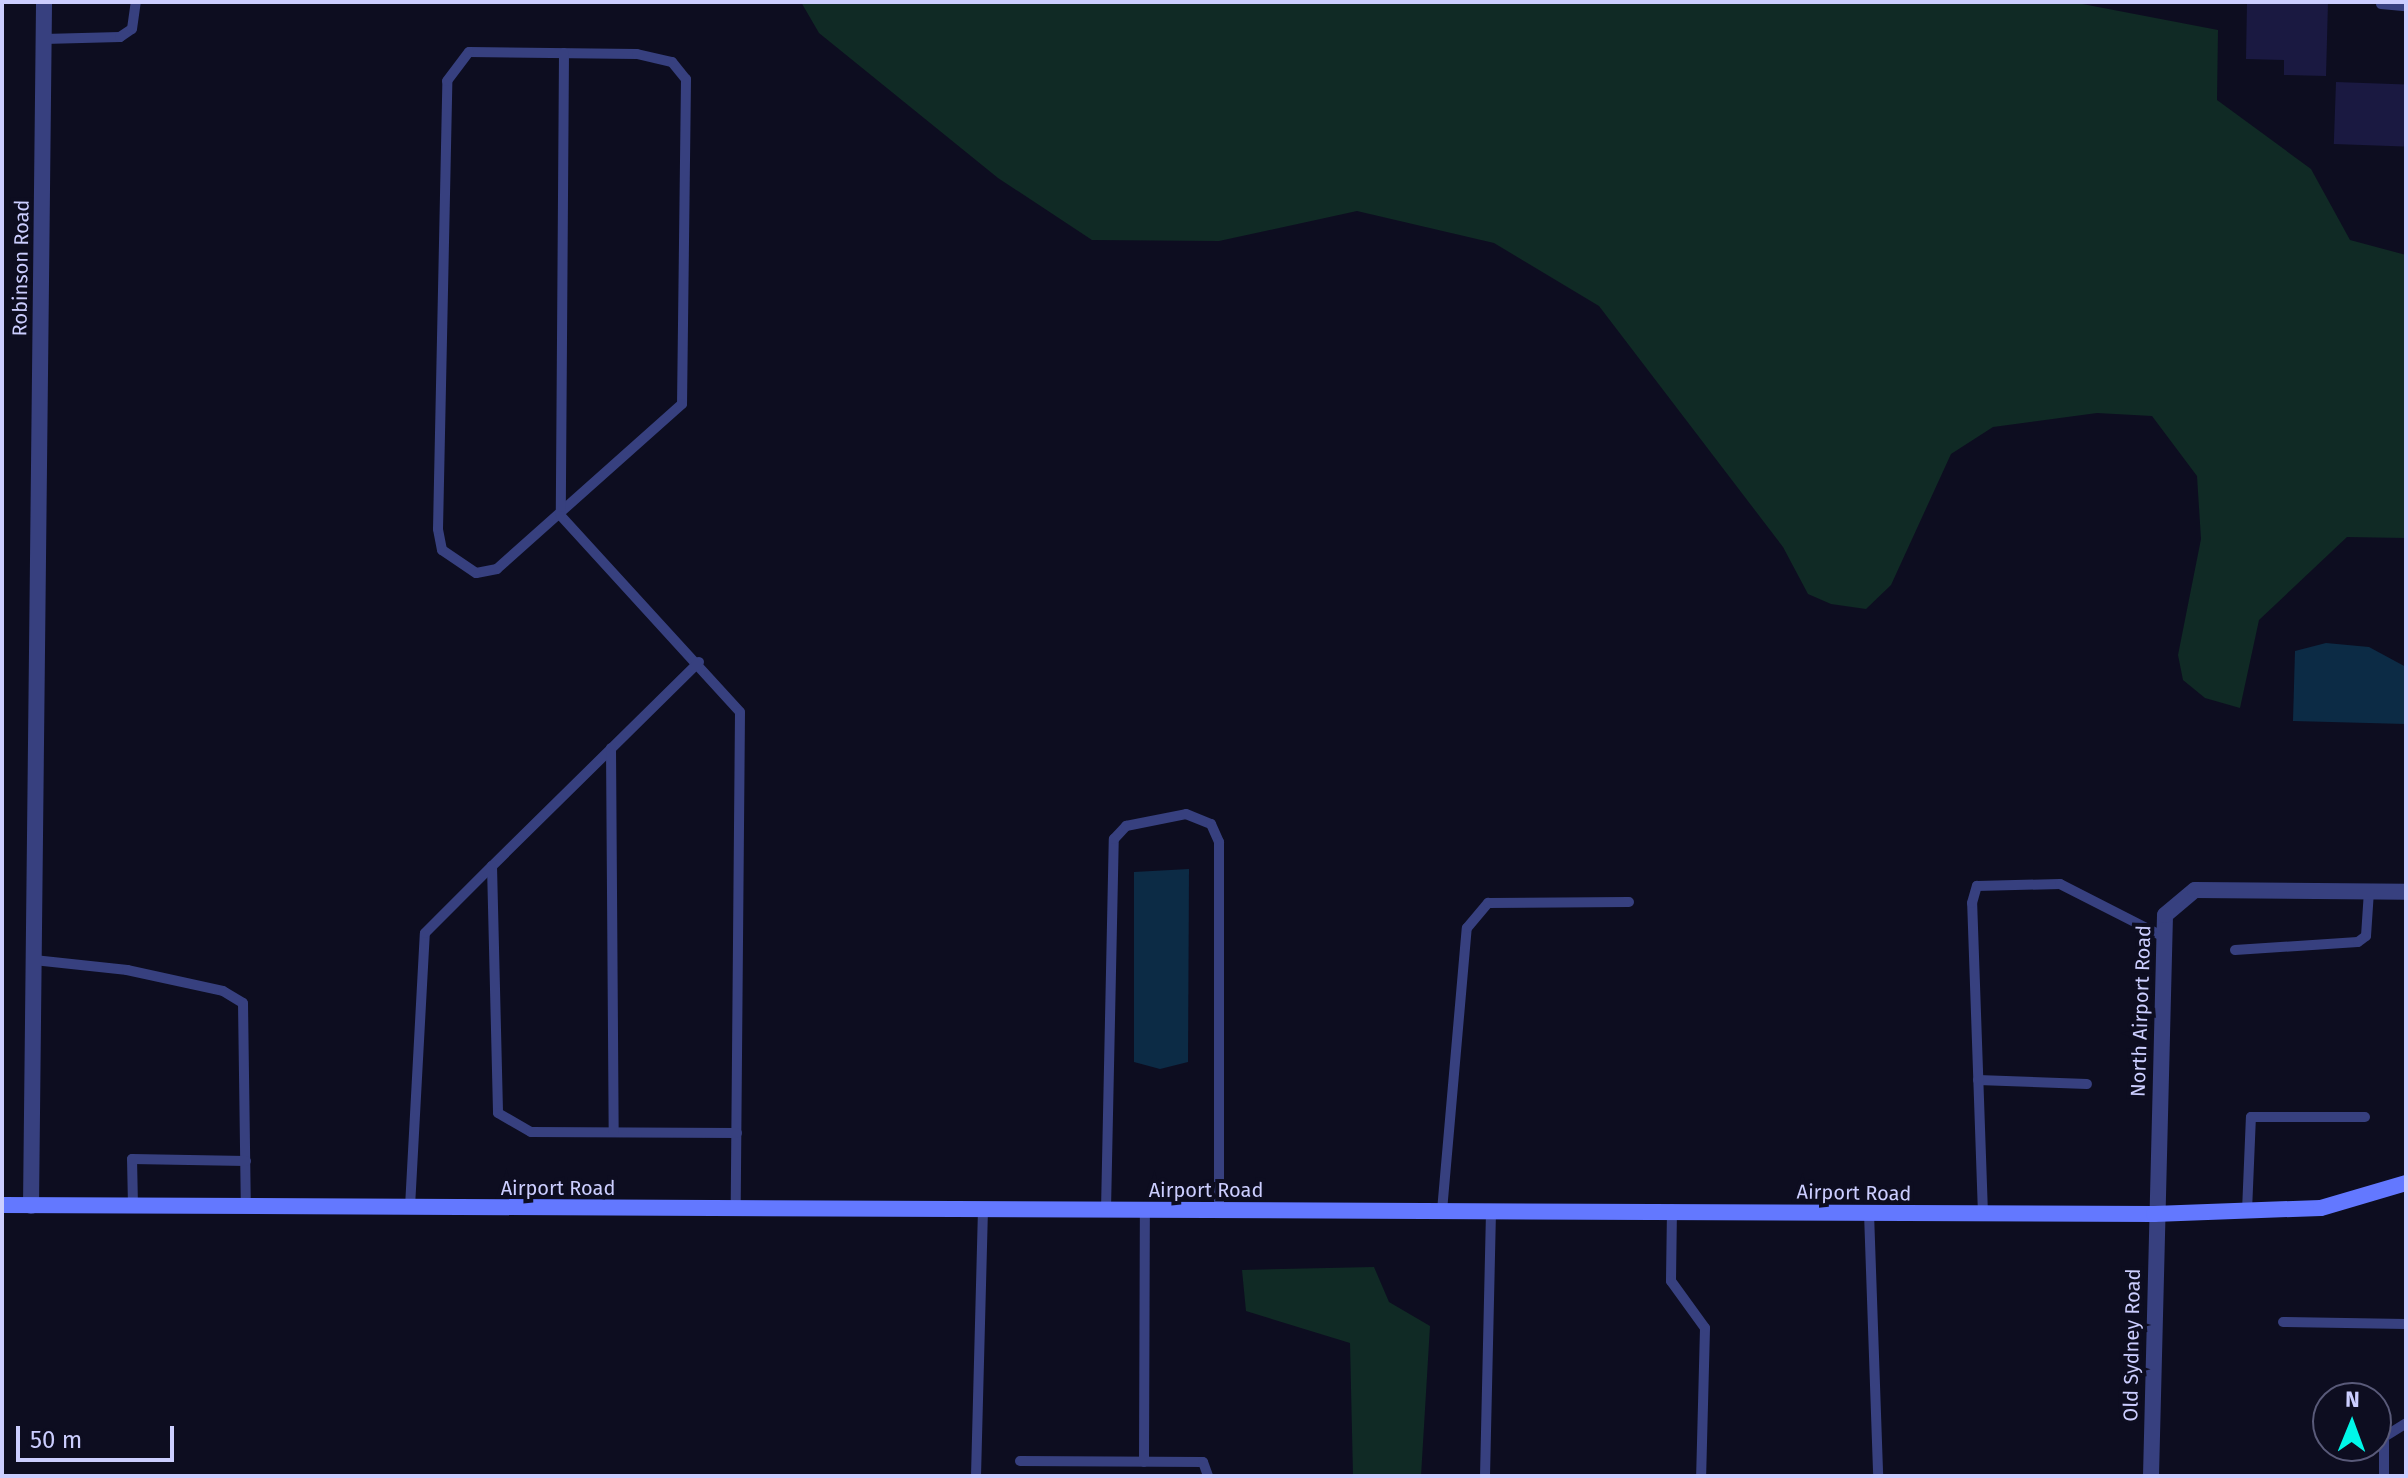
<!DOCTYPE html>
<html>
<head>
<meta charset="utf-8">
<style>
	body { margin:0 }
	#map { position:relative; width:2408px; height:1478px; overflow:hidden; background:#0d0d20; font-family:"Fira Sans",sans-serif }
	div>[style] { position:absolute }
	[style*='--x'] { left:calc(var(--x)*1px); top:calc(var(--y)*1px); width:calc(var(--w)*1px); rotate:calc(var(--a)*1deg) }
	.green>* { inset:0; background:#102a25 }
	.water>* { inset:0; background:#0c2b45 }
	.building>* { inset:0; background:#1a1941; transform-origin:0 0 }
	.lane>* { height:10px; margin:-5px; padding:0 5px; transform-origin:5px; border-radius:5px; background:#37407f }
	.street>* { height:16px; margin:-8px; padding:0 8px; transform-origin:8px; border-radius:8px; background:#37407f }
	.secondary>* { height:16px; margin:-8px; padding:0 8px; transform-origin:8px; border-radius:8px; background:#6378ff }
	span { translate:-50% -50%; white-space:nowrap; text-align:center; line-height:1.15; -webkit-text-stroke:8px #0d0d20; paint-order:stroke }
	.street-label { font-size:20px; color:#ccceff }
	.frame { position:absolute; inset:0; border:4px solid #ccceff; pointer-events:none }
	.north { position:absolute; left:2312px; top:1382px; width:80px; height:80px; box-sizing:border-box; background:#0d0d20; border:2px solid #595a79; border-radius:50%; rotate:1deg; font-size:22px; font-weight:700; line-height:32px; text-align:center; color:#ccceff }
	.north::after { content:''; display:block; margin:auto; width:28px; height:36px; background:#00f7e8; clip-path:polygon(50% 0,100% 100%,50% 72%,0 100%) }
	.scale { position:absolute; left:16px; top:1426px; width:158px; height:36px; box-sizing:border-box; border:4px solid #ccceff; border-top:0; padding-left:10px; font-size:24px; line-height:28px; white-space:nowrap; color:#ccceff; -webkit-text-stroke:6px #0d0d20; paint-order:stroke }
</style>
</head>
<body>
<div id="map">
	<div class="green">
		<i style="clip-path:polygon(801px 2px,2072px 2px,2218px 30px,2217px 100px,2311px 169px,2350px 240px,2406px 255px,2406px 538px,2347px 537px,2259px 620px,2240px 708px,2205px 698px,2183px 680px,2178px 655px,2201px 539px,2197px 476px,2152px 416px,2097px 413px,1993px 427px,1951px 454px,1891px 585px,1866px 609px,1831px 604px,1808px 594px,1783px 547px,1599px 306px,1494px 243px,1357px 211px,1219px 241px,1092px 240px,998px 178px,819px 33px)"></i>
		<i style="clip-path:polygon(1374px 1267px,1389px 1302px,1430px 1326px,1421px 1476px,1353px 1476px,1350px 1343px,1246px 1311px,1242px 1270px)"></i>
	</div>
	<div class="water">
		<i style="clip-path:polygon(2326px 643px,2369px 647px,2406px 667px,2406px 724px,2293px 721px,2295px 651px)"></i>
		<i style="clip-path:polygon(1189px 869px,1188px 1062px,1160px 1069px,1134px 1062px,1134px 872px)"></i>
	</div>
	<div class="building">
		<i style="clip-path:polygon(2247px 2px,2328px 2px,2326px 76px,2284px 75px,2284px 60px,2246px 59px)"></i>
		<i style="left:2336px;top:82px;width:70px;height:62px;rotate:2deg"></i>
	</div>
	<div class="lane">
		<i style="--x:2381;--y:4;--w:25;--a:5"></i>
		<i style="--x:44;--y:39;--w:76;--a:-1.5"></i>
		<i style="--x:120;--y:37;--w:14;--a:-34"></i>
		<i style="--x:132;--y:29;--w:27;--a:-82"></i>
		<i style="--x:469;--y:52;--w:168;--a:0.7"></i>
		<i style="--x:637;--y:54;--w:36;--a:13"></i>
		<i style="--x:672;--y:62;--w:22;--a:51"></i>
		<i style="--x:686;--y:79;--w:325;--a:90.7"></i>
		<i style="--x:682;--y:404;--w:248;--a:138.3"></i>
		<i style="--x:497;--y:569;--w:21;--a:169"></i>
		<i style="--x:476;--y:573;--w:41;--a:-145.9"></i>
		<i style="--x:442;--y:550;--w:21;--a:-101"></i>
		<i style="--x:438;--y:529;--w:448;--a:-88.8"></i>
		<i style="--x:447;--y:81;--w:36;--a:-53"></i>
		<i style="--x:564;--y:53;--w:463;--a:90.4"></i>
		<i style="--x:561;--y:516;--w:265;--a:47.6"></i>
		<i style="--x:740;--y:712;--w:497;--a:90.5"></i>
		<i style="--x:699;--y:662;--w:291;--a:135.4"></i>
		<i style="--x:492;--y:866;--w:247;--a:88.6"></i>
		<i style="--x:498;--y:1113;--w:38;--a:30"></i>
		<i style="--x:531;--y:1132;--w:206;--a:0.3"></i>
		<i style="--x:611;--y:748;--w:384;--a:89.6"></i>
		<i style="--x:2235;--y:950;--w:123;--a:-3.7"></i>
		<i style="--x:2358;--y:942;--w:10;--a:-37"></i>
		<i style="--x:2366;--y:936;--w:45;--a:-86.2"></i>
		<i style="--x:34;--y:960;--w:94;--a:6.1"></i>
		<i style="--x:127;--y:970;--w:98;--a:12.3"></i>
		<i style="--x:223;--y:991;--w:23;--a:31"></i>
		<i style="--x:243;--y:1003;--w:204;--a:89.2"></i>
		<i style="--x:1978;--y:1080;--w:109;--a:2.1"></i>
		<i style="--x:133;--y:1206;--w:47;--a:-91.2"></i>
		<i style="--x:132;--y:1159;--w:114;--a:1"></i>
		<i style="--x:410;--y:1207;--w:274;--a:-86.9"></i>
		<i style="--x:425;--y:933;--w:95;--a:-45"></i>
		<i style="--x:1672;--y:1209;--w:72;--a:90.8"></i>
		<i style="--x:1671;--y:1281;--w:58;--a:54.1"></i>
		<i style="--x:1705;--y:1328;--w:148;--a:91.5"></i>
		<i style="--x:1106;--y:1210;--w:371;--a:-88.8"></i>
		<i style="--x:1114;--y:839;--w:18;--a:-47"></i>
		<i style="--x:1126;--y:826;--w:61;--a:-11.3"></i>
		<i style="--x:1186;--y:814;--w:27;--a:22"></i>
		<i style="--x:1211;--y:824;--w:20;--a:66"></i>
		<i style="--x:1219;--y:842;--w:368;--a:90"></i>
		<i style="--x:1442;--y:1211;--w:284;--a:-85"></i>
		<i style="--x:1467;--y:928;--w:33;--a:-50"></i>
		<i style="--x:1488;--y:903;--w:141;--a:-0.4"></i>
		<i style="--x:2247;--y:1211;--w:94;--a:-87.6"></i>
		<i style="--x:2251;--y:1117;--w:114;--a:0"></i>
		<i style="--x:1869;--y:1213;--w:263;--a:88"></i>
		<i style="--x:1983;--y:1214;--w:311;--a:-92"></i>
		<i style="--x:1972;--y:903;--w:18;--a:-74"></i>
		<i style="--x:1977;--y:886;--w:83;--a:-1.4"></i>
		<i style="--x:2060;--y:884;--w:117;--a:27"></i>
		<i style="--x:2283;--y:1322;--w:123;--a:0.9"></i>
		<i style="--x:1020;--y:1461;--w:183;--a:0.3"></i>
		<i style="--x:1203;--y:1462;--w:15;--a:70"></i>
		<i style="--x:1144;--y:1462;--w:252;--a:-89.8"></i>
		<i style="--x:976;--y:1476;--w:266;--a:-88.5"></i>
		<i style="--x:1485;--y:1476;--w:265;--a:-88.7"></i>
		<i style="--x:2384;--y:1476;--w:39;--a:-90"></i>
		<i style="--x:2384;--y:1437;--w:26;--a:-32"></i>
	</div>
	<div class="street">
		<i style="--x:31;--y:1206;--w:1204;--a:-89.38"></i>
		<i style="--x:2151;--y:1476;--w:561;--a:-88.57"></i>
		<i style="--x:2165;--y:915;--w:39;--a:-40"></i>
		<i style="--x:2195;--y:890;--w:211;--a:0.5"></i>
	</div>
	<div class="secondary">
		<i style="--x:2;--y:1205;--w:2152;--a:0.24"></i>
		<i style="--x:2154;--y:1214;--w:167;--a:-2.1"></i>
		<i style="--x:2321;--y:1208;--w:89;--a:-16.4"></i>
	</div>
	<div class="street-label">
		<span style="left:21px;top:268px;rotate:-89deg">Robinson Road</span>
		<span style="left:2141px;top:1011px;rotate:-88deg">North Airport Road</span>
		<span style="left:558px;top:1188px">Airport Road</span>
		<span style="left:1206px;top:1190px">Airport Road</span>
		<span style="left:1854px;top:1193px;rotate:1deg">Airport Road</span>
		<span style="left:2132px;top:1345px;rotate:-89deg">Old Sydney Road</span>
	</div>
	<div class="frame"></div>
	<div class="north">N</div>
	<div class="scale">50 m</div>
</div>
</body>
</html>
